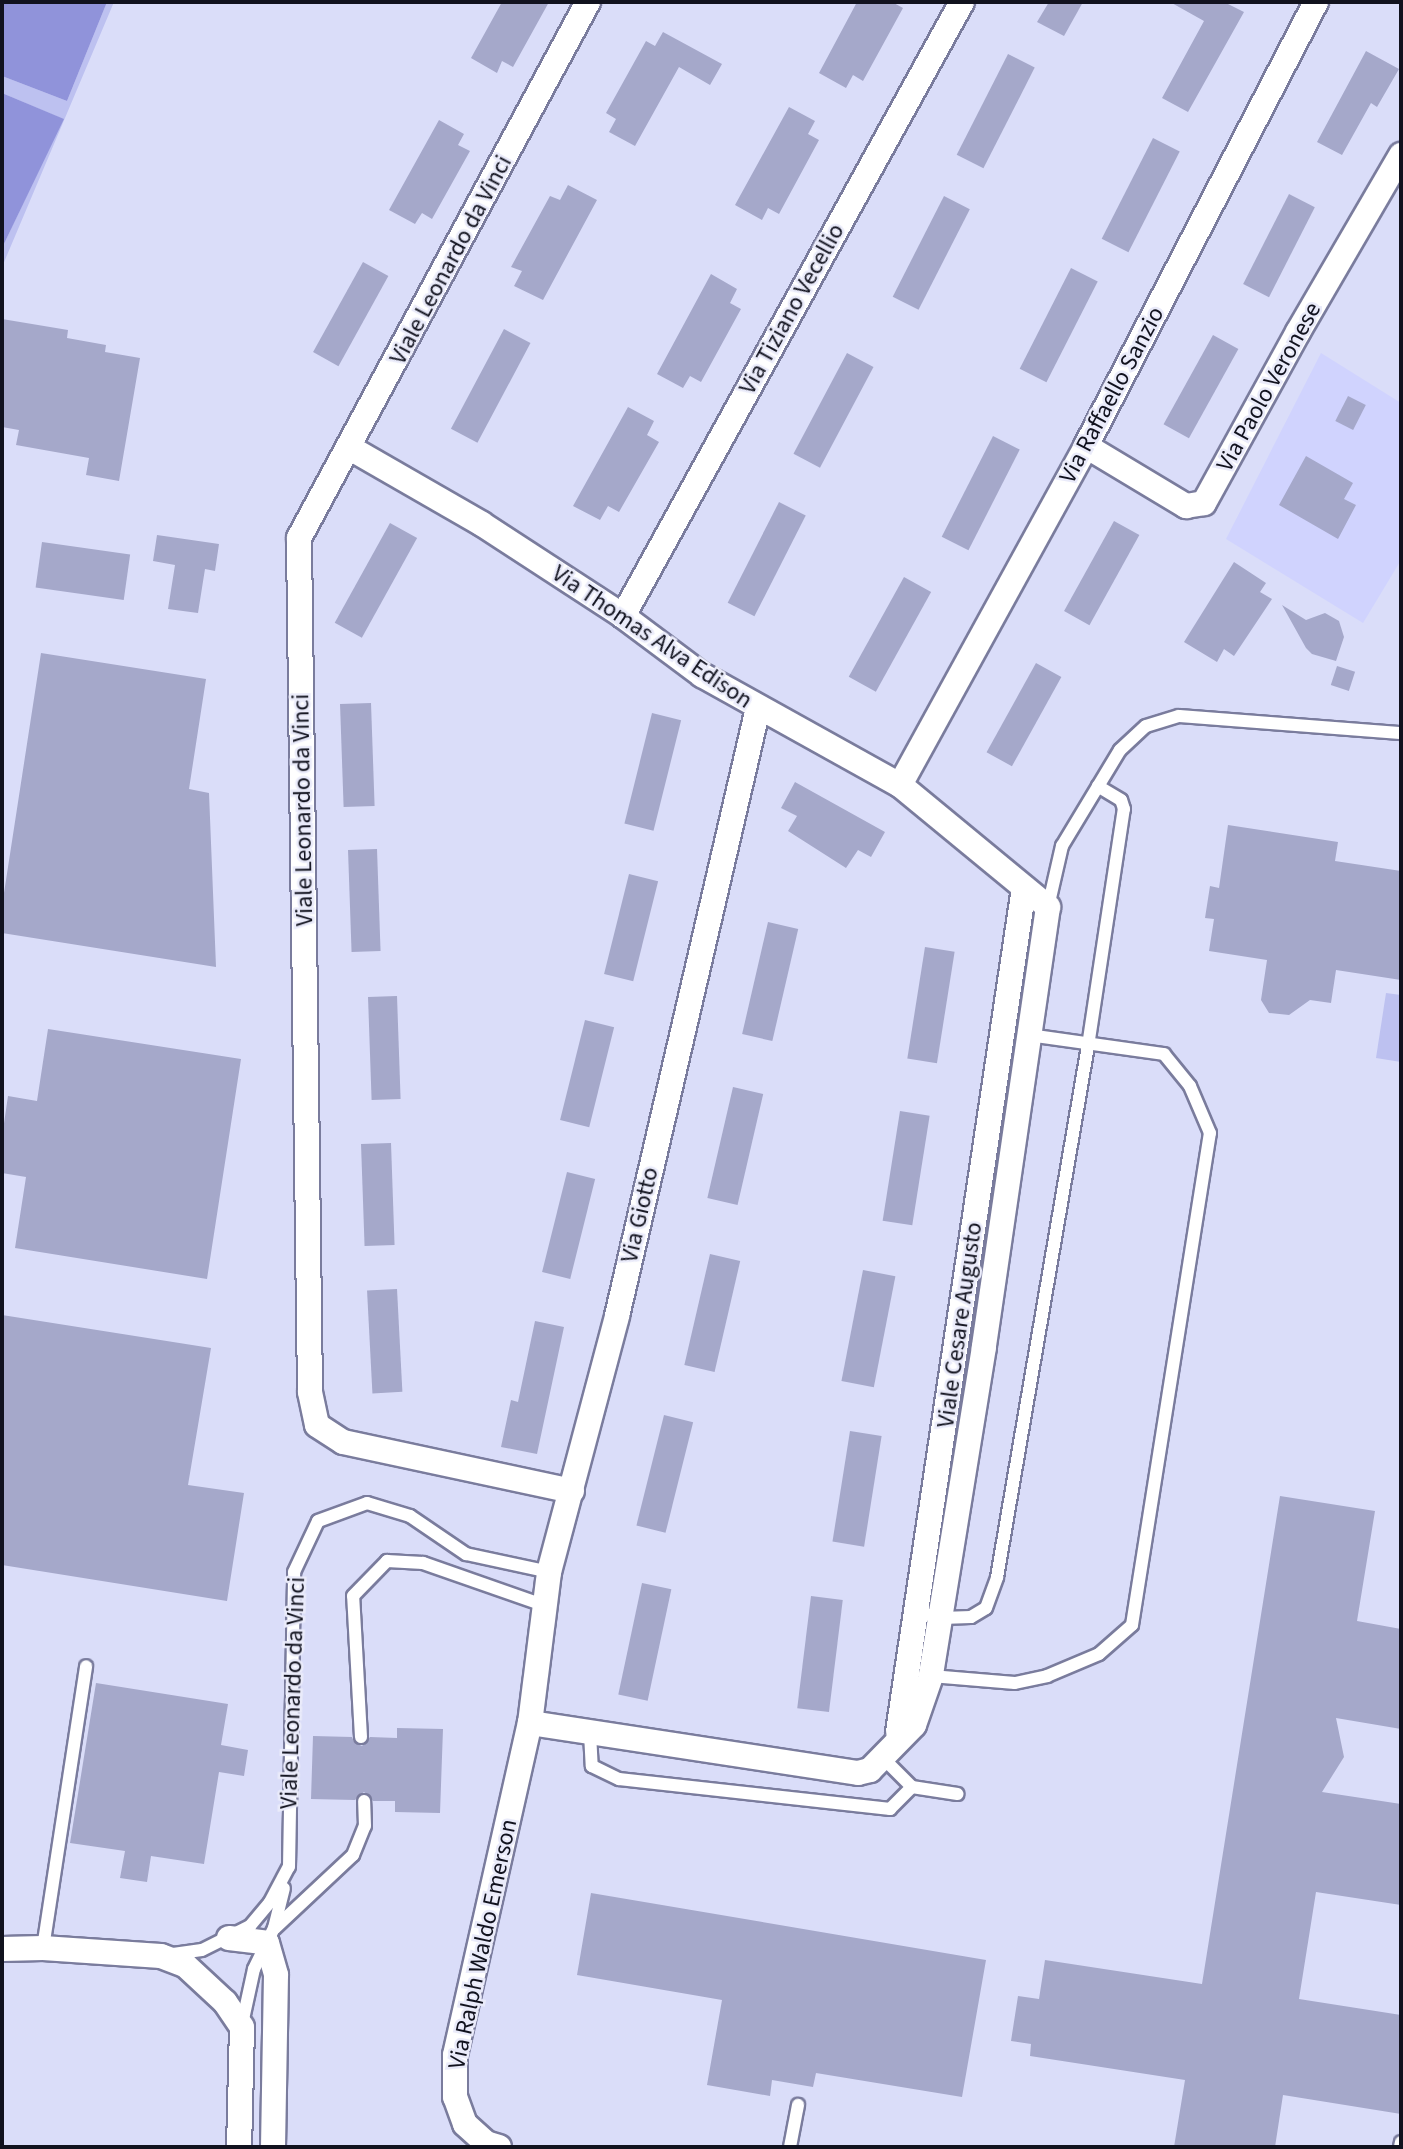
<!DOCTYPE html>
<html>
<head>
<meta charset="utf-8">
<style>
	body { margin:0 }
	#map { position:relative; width:1403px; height:2149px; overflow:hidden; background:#daddf9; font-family:"Source Sans 3",sans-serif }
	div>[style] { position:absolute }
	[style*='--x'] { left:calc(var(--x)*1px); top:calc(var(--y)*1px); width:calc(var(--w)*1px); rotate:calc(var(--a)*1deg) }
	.built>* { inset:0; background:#d0d3fe }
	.green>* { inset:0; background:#bdc1f0 }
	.water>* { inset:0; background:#9093da }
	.building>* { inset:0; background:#a5a8ca; transform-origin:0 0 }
	.roads { filter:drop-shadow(2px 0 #7a7c9d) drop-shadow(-2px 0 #7a7c9d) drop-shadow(0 2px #7a7c9d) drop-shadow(0 -2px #7a7c9d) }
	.service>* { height:12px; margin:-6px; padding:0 6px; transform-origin:6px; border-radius:6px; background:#fff }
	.minor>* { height:24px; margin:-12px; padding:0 12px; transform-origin:12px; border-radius:12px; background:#fff }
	span { translate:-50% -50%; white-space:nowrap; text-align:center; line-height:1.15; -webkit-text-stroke:5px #eaebfa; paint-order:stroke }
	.street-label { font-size:24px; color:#11121e }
	.frame { position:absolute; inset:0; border:4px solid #11121e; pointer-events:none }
</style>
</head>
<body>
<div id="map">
	<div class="built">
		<i style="clip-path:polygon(1321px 353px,1401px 403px,1401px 560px,1363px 623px,1226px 539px)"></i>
	</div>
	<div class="green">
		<i style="clip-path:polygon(107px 2px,114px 2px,2px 267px,2px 248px,63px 119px,2px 93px,2px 76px,67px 101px)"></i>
		<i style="clip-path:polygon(1386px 993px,1401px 995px,1401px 1062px,1376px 1058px)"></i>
	</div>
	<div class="water">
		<i style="clip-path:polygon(2px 2px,107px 2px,67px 101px,2px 76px)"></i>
		<i style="clip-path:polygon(2px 93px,64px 119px,2px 248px)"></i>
	</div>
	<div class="building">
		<i style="clip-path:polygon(502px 2px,549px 2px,513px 67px,502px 61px,497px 73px,471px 58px)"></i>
		<i style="clip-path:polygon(857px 2px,892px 2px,903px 8px,863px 81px,853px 75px,846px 88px,819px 73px)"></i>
		<i style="clip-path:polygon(1049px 2px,1083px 2px,1064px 36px,1037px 22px)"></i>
		<i style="clip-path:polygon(1170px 2px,1224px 2px,1244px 12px,1188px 112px,1162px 98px,1204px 21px)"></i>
		<i style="clip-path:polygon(663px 32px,722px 64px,710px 85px,679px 67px,635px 146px,609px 132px,616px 119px,606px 113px,646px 41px,655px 46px)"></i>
		<i style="clip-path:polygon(1366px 51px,1399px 69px,1377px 107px,1371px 103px,1342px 155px,1317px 142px)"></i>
		<i style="left:1008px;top:54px;width:30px;height:113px;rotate:27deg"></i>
		<i style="clip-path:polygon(789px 107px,815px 121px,808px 134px,819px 140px,779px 214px,768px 208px,762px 220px,735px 205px)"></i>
		<i style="clip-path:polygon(439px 120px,464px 134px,458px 145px,470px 151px,432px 219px,422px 213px,415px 224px,389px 210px)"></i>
		<i style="left:1153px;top:138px;width:30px;height:113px;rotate:27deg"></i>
		<i style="clip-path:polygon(568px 185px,597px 200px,543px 300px,514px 286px,522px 271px,511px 267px,550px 196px,560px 200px)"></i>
		<i style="left:1289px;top:194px;width:29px;height:101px;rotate:27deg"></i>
		<i style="left:944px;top:196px;width:29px;height:113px;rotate:27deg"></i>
		<i style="left:363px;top:262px;width:29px;height:103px;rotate:29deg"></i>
		<i style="left:1071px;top:268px;width:30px;height:113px;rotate:27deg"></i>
		<i style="clip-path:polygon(711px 274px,737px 289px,730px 303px,741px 309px,701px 382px,690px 376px,683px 388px,657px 374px)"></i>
		<i style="clip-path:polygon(2px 319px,68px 330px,67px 338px,106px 345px,105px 352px,140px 358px,119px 481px,86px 475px,89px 458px,16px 445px,19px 430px,2px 427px)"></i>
		<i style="left:504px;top:329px;width:30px;height:113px;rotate:28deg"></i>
		<i style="left:1213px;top:335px;width:29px;height:102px;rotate:29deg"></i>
		<i style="left:847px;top:353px;width:30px;height:114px;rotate:28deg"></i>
		<i style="left:1348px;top:396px;width:20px;height:28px;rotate:27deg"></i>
		<i style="clip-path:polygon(628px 407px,654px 421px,647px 435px,659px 442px,619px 512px,608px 506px,600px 520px,573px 506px)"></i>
		<i style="left:993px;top:436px;width:30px;height:113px;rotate:27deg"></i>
		<i style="clip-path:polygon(1306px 456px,1353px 483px,1344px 499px,1356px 505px,1338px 539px,1279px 505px)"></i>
		<i style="left:779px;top:502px;width:30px;height:113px;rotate:27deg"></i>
		<i style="left:1114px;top:521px;width:29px;height:103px;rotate:29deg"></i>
		<i style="left:390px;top:523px;width:31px;height:114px;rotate:29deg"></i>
		<i style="clip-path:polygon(157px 535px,219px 544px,215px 571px,205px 569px,198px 613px,168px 609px,175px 565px,153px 561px)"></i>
		<i style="left:42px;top:542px;width:89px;height:46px;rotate:8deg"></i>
		<i style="clip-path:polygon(1234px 562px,1266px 583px,1260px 592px,1272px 599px,1234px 656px,1224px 649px,1217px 662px,1184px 642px)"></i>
		<i style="left:904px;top:577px;width:31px;height:114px;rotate:29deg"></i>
		<i style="clip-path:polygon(1282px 605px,1306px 620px,1325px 613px,1339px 621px,1344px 637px,1336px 661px,1312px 654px,1306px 648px)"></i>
		<i style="clip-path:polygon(41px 653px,206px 679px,189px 789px,209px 793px,216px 967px,2px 933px,2px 906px)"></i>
		<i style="left:1036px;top:663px;width:29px;height:102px;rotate:29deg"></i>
		<i style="left:1337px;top:666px;width:19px;height:20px;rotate:18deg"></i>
		<i style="left:371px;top:703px;width:103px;height:31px;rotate:88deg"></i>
		<i style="left:652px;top:713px;width:30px;height:114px;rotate:14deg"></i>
		<i style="clip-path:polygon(795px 782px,885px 832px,871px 857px,858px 850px,846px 868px,788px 831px,797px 816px,781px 808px)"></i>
		<i style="clip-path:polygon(1228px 825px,1338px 842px,1335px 861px,1401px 871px,1401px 980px,1336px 970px,1331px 1003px,1310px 1000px,1289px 1015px,1269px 1013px,1261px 1000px,1267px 960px,1209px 951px,1214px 919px,1205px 918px,1210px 886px,1219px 888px)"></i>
		<i style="left:377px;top:849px;width:102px;height:29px;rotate:88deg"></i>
		<i style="left:629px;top:874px;width:30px;height:103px;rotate:14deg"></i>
		<i style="left:768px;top:922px;width:31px;height:115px;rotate:13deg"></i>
		<i style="left:925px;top:947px;width:30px;height:113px;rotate:9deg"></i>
		<i style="left:397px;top:996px;width:103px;height:29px;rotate:88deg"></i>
		<i style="left:585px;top:1020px;width:30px;height:103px;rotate:14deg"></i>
		<i style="clip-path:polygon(48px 1029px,241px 1059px,207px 1279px,15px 1248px,26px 1177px,2px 1173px,2px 1137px,8px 1096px,37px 1101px)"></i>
		<i style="left:733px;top:1087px;width:31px;height:114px;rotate:13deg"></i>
		<i style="left:900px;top:1111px;width:30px;height:111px;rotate:9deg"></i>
		<i style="left:391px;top:1143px;width:102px;height:30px;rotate:88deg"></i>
		<i style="left:567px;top:1172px;width:29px;height:103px;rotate:14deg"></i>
		<i style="left:710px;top:1254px;width:31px;height:114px;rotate:13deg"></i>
		<i style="left:863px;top:1270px;width:33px;height:113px;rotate:11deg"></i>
		<i style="left:397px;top:1289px;width:103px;height:30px;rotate:87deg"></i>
		<i style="clip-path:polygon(2px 1315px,211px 1348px,188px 1485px,244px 1493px,227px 1601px,2px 1565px)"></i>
		<i style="clip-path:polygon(535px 1321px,564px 1327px,537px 1454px,501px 1447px,511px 1400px,518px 1402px)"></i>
		<i style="left:664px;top:1415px;width:30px;height:114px;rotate:14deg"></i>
		<i style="left:850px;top:1431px;width:32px;height:112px;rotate:9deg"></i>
		<i style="clip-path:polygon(1280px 1496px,1375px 1511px,1357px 1621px,1401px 1629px,1401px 1729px,1336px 1718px,1344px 1757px,1322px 1792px,1401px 1804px,1401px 1905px,1316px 1892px,1299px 1999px,1401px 2015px,1401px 2114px,1283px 2095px,1275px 2147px,1174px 2147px,1185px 2080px,1030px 2056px,1031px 2044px,1011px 2041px,1018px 1996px,1039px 1999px,1045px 1960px,1202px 1984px)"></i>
		<i style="left:642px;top:1583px;width:30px;height:114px;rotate:12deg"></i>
		<i style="left:811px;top:1596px;width:32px;height:113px;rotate:7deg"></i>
		<i style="clip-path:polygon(96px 1683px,228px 1704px,221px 1745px,248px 1750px,244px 1776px,219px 1772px,204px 1864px,151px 1856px,147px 1882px,120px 1878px,125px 1851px,70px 1843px)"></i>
		<i style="clip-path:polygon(397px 1728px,443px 1729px,440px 1813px,395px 1812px,395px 1801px,373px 1801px,364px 1792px,355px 1800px,311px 1799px,313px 1736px,352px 1737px,354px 1742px,362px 1746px,370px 1737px,397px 1738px)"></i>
		<i style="clip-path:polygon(591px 1893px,986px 1960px,962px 2097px,816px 2073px,813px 2087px,772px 2080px,770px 2096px,707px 2085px,722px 2000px,577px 1975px)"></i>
	</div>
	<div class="roads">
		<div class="service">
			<i style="--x:1048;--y:907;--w:63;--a:-77.1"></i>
			<i style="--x:1062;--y:846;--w:112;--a:-58.9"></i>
			<i style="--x:1120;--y:750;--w:35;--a:-43"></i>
			<i style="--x:1146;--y:726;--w:34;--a:-17"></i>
			<i style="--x:1179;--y:716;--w:223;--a:4.4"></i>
			<i style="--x:918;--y:1612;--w:24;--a:15"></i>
			<i style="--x:941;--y:1618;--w:30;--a:-2"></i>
			<i style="--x:971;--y:1617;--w:17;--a:-31"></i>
			<i style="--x:986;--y:1608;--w:33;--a:-70"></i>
			<i style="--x:997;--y:1577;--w:539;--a:-80.28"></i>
			<i style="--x:1088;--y:1046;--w:240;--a:-81.4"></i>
			<i style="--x:1124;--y:809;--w:9;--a:-108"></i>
			<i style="--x:1121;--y:800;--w:27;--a:-149"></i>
			<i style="--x:931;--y:1676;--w:84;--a:4.8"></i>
			<i style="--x:1015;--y:1683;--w:33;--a:-12"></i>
			<i style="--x:1047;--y:1676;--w:56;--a:-22.9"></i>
			<i style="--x:1099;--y:1654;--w:44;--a:-41.3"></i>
			<i style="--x:1132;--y:1625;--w:498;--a:-81"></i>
			<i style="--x:1210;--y:1133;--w:51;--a:-113.1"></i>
			<i style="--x:1190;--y:1086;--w:41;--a:-129.1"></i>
			<i style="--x:1164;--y:1054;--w:136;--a:-172"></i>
			<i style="--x:590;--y:1733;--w:33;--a:87"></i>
			<i style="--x:592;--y:1766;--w:30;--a:26"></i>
			<i style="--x:619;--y:1779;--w:273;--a:6.3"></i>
			<i style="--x:890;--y:1809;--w:31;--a:-45"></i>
			<i style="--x:912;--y:1787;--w:41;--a:-135"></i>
			<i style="--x:361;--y:1737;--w:141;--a:-93.2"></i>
			<i style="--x:353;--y:1596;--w:49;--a:-45.8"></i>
			<i style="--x:387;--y:1561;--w:36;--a:3"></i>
			<i style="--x:423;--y:1563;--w:130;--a:19.3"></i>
			<i style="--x:912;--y:1787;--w:46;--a:8.8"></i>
			<i style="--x:275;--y:1928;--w:107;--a:-43.1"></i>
			<i style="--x:353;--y:1855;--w:31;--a:-68"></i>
			<i style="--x:365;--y:1826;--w:25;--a:-92"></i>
			<i style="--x:43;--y:1948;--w:285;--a:-81.3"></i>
			<i style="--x:173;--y:1954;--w:29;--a:-8"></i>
			<i style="--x:202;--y:1950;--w:54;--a:-26.6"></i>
			<i style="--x:250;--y:1926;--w:31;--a:-50"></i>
			<i style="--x:270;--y:1902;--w:40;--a:-62"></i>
			<i style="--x:289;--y:1867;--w:295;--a:-89"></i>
			<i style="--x:294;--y:1572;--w:56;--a:-64.8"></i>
			<i style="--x:318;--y:1521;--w:52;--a:-20.2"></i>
			<i style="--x:367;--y:1503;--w:45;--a:16.8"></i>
			<i style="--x:410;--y:1516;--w:68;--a:34.2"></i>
			<i style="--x:466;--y:1554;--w:85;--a:12.2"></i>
			<i style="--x:242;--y:2024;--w:56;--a:-77.7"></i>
			<i style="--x:254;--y:1969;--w:46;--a:-64"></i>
			<i style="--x:274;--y:1928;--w:41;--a:-76"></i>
			<i style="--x:790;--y:2147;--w:43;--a:-79.2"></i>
			<i style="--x:1400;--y:2147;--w:5;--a:-79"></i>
		</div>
		<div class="minor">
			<i style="--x:1086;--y:446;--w:117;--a:31"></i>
			<i style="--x:1186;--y:506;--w:18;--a:-9"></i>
			<i style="--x:1204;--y:503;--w:195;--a:-61.2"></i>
			<i style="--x:1298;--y:332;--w:205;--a:-59.8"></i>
			<i style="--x:350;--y:448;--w:152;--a:29.9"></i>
			<i style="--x:482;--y:524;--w:168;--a:33.1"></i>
			<i style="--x:623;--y:616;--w:99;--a:36.8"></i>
			<i style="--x:702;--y:675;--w:227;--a:29.1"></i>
			<i style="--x:900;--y:785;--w:192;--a:39.5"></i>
			<i style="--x:1048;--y:907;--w:445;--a:98.3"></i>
			<i style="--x:984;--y:1347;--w:333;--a:99.2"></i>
			<i style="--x:931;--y:1676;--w:52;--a:109.1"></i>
			<i style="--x:914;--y:1725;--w:63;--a:134.4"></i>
			<i style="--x:870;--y:1770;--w:12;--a:166"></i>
			<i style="--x:858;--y:1773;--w:332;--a:-171.3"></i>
			<i style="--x:623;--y:616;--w:701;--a:-61.1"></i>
			<i style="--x:900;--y:785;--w:387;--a:-61.2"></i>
			<i style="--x:1086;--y:446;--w:500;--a:-62.62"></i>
			<i style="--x:572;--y:1491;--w:234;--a:-167.9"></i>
			<i style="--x:343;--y:1442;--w:31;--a:-147"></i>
			<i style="--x:317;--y:1425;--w:34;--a:-102"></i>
			<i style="--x:310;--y:1392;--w:854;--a:-90.74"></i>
			<i style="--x:299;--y:538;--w:609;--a:-61.67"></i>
			<i style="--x:898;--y:1732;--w:853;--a:-81.51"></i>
			<i style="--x:229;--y:1938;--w:38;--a:7"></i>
			<i style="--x:267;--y:1943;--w:33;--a:74"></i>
			<i style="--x:276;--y:1975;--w:172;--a:91"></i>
			<i style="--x:2;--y:1949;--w:41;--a:-1.4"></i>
			<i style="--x:43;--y:1948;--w:118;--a:3.9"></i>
			<i style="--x:161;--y:1956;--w:26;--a:21"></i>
			<i style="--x:185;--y:1965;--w:54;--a:42.8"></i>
			<i style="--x:225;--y:2002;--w:30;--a:56"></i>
			<i style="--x:242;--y:2027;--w:120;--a:91.4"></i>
			<i style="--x:499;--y:2147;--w:14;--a:-163"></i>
			<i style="--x:486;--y:2143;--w:28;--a:-138"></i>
			<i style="--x:465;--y:2124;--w:29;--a:-110"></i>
			<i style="--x:455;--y:2097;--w:42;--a:-90"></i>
			<i style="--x:455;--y:2055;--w:340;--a:-77.3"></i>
			<i style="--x:530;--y:1723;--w:152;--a:-82.8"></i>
			<i style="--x:549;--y:1572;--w:265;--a:-75.1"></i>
			<i style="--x:617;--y:1316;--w:624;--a:-76.94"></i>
		</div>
	</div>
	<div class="street-label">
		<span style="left:451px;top:260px;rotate:-62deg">Viale Leonardo da Vinci</span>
		<span style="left:792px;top:309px;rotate:-61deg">Via Tiziano Vecellio</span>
		<span style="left:1269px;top:387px;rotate:-61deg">Via Paolo Veronese</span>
		<span style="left:1112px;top:395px;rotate:-62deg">Via Raffaello Sanzio</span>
		<span style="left:652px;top:637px;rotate:34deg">Via Thomas Alva Edison</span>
		<span style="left:303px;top:810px;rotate:-91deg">Viale Leonardo da Vinci</span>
		<span style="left:640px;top:1215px;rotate:-77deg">Via Giotto</span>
		<span style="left:960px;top:1325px;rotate:-82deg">Viale Cesare Augusto</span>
		<span style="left:293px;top:1693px;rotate:-88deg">Viale Leonardo da Vinci</span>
		<span style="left:483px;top:1944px;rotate:-78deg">Via Ralph Waldo Emerson</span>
	</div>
	<div class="frame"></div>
</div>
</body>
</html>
